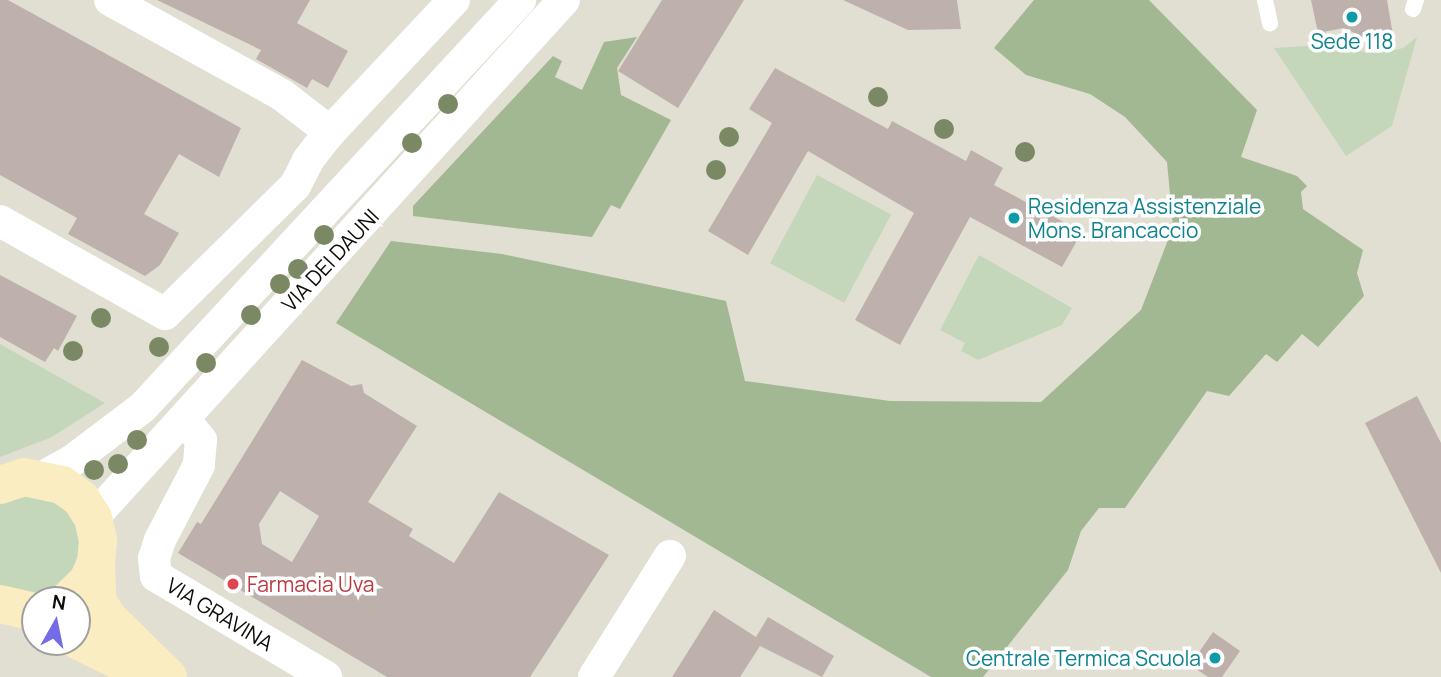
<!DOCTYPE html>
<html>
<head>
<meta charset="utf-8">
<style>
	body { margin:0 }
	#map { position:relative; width:1441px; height:677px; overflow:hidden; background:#e1dfd2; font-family:Manrope,sans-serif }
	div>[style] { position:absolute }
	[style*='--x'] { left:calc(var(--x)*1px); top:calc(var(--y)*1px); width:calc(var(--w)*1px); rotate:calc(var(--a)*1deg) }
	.green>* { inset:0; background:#c5d7ba; transform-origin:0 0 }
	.forest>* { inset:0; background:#a1b892 }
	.building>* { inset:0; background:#beb1ac }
	.lane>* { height:16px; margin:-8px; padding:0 8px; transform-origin:8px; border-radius:8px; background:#fff }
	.street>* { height:32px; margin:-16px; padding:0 16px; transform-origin:16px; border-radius:16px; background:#fff }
	.secondary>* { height:38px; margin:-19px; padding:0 19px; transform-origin:19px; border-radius:19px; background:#f9edc1 }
	.trees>* { width:20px; height:20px; margin:-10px; border-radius:50%; background:#7a8964 }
	.dots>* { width:19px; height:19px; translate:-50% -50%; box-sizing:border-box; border:4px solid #fff; border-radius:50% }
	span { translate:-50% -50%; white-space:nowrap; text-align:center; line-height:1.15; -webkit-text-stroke:7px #fff; paint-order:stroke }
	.culture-label { font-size:21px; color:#0d838f }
	.left { translate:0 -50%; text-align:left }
	.right { translate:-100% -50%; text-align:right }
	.street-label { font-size:21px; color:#0e0d09 }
	.health-label { font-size:21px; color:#be3a42 }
	.north { position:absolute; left:21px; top:586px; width:70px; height:70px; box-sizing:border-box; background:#fff; border:2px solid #9f9e9d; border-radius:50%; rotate:9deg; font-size:19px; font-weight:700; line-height:28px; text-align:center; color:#0e0d09 }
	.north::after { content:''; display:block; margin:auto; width:24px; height:32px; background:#746be6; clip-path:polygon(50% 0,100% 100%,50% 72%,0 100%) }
</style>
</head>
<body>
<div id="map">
	<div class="green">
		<i style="clip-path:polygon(1417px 37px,1392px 126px,1346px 156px,1274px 48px,1307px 46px,1380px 53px,1403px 48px)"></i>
		<i style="left:817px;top:175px;width:84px;height:100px;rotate:28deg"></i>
		<i style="clip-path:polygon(979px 255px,1072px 308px,1062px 325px,978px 360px,961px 351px,965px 343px,940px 330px)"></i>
		<i style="clip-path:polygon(0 344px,105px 403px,52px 437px,0 457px)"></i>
		<i style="clip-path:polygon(20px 491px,71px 507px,83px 559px,63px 589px,46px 597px,29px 599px,0 589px,0 500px)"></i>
	</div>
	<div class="forest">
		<i style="clip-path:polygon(1034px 0,1149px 0,1257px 110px,1241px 157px,1297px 176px,1307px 186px,1301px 192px,1303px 209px,1363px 250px,1357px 273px,1364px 296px,1318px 347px,1302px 334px,1277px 362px,1266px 354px,1229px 396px,1207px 391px,1125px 508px,1099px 508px,1081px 531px,1068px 570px,983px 677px,931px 677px,336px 323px,391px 241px,502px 254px,726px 301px,745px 381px,890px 401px,1041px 402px,1141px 310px,1173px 227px,1167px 162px,1125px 117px,1090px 94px,1026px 75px,994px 48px)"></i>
		<i style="clip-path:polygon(637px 37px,617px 68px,621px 95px,671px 120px,620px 209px,611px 205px,592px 237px,413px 216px,413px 206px,553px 56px,562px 61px,555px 77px,582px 90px,604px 42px)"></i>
	</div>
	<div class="building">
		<i style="clip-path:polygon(0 0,8px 0,241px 128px,219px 177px,179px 154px,144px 214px,179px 233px,160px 265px,145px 276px,68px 234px,77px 218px,0 175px)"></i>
		<i style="clip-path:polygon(157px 0,310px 0,297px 23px,348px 51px,328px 88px,312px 79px,307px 88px,256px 59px,261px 50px)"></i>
		<i style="clip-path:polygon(662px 0,744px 0,678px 108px,618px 71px)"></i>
		<i style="clip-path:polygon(843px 0,957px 0,961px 29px,908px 30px)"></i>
		<i style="clip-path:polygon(1311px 0,1387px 0,1393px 35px,1367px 39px,1344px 28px,1318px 33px)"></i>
		<i style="clip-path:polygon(775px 68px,888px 129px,892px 121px,966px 161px,971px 150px,1003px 168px,994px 185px,1082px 232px,1062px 267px,970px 217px,900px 345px,855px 320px,914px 213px,808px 151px,748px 255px,708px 231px,772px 123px,749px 109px)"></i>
		<i style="clip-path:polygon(0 275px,77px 316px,58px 351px,54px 348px,45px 362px,0 337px)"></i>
		<i style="clip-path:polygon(evenodd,302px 360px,351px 386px,362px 384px,364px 393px,417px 426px,368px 502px,413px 529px,409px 536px,454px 563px,499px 492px,609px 555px,530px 677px,387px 677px,178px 553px,197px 522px,201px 524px,302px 360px,280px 491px,319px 516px,292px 562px,262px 544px,259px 524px,280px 491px)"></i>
		<i style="clip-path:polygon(1417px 396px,1441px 443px,1441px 573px,1365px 423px)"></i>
		<i style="clip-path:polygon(714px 610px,756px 637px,768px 617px,834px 656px,822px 677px,760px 646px,740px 677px,672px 677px)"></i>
		<i style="clip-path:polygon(1213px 632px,1240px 651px,1222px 677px,1208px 677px,1190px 665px)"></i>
	</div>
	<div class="lane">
		<i style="--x:1265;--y:0;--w:24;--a:78"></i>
		<i style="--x:1413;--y:9;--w:9;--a:-72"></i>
	</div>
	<div class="street">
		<i style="--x:110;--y:0;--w:196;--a:28.9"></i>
		<i style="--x:282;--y:95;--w:61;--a:37.6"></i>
		<i style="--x:0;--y:221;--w:189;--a:29.4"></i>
		<i style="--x:165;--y:314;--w:182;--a:-44.6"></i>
		<i style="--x:295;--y:186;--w:29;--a:-63"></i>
		<i style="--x:308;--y:160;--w:36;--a:-52"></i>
		<i style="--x:330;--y:132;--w:181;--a:-46.8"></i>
		<i style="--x:184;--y:419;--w:27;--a:51"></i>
		<i style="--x:201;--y:440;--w:25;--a:95"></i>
		<i style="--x:199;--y:465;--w:85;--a:117.5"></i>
		<i style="--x:160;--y:540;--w:19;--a:108"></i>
		<i style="--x:154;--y:558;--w:18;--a:84"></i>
		<i style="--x:156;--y:576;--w:198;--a:30.7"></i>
		<i style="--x:41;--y:478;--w:37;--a:-29"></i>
		<i style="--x:73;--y:460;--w:88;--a:-37.1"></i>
		<i style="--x:143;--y:407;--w:555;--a:-47.19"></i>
		<i style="--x:93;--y:518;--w:700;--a:-47.72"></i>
		<i style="--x:594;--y:677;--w:143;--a:-57.9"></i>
	</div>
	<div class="secondary">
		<i style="--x:0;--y:485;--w:25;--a:-18"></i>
		<i style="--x:24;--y:477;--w:39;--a:12"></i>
		<i style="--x:62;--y:485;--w:24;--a:36"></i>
		<i style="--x:81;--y:499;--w:22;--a:58"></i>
		<i style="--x:93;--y:518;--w:23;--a:77"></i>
		<i style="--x:98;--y:540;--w:22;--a:95"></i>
		<i style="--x:96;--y:562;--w:21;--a:113"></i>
		<i style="--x:88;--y:581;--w:28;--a:136"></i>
		<i style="--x:96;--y:562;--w:38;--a:88"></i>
		<i style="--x:97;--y:600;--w:21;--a:59"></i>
		<i style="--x:108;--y:618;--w:84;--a:44.5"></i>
		<i style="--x:0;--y:604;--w:36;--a:13"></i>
		<i style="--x:77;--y:640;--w:84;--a:26.3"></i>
	</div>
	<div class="trees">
		<i style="left:878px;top:97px"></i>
		<i style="left:448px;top:104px"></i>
		<i style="left:944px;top:129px"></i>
		<i style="left:729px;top:137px"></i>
		<i style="left:412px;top:143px"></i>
		<i style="left:1025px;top:152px"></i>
		<i style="left:716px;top:170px"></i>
		<i style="left:324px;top:235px"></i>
		<i style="left:298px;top:269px"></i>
		<i style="left:280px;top:284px"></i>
		<i style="left:251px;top:315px"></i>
		<i style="left:101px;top:318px"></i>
		<i style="left:159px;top:347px"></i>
		<i style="left:73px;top:351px"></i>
		<i style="left:206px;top:363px"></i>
		<i style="left:137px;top:440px"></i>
		<i style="left:118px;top:464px"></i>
		<i style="left:94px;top:470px"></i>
	</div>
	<div class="dots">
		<i style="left:1352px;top:17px;background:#0f9aa8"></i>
		<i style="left:1014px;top:218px;background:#0f9aa8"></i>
		<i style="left:233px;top:584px;background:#e0444e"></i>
		<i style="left:1215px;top:658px;background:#0f9aa8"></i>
	</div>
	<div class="culture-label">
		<span style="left:1352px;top:41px">Sede 118</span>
		<span class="left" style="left:1028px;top:218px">Residenza Assistenziale<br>Mons. Brancaccio</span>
		<span class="right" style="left:1201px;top:658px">Centrale Termica Scuola</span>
	</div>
	<div class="street-label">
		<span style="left:330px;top:260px;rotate:-47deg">VIA DEI DAUNI</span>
		<span style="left:220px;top:614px;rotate:31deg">VIA GRAVINA</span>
	</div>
	<div class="health-label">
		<span class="left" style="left:247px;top:584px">Farmacia Uva</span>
	</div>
	<div class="north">N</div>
</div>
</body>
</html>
